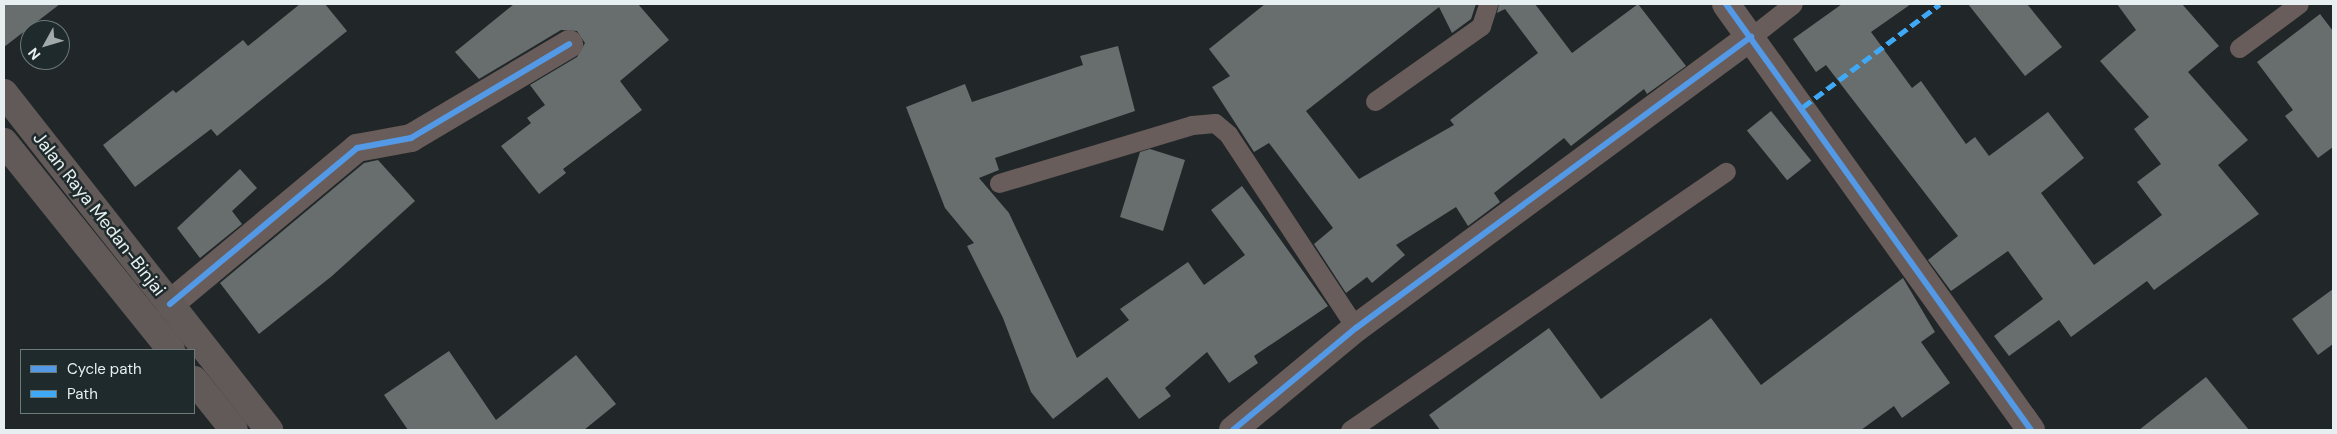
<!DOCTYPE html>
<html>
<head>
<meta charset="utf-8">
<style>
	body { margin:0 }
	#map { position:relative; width:2337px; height:434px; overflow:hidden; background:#212728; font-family:"DM Sans",sans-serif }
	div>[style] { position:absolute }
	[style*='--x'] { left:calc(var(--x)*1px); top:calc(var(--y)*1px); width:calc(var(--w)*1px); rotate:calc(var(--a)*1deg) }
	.building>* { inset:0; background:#686d6e; transform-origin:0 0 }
	.lane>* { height:19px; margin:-9.5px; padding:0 9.5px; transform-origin:9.5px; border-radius:9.5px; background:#685d5b }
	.street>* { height:28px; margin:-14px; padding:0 14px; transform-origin:14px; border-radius:14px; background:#685d5b }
	.highway>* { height:28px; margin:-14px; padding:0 14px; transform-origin:14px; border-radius:14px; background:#625a59 }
	.quiet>* { height:5px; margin-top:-2.5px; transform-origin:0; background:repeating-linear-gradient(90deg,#3fa9f5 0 10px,transparent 0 15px) }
	.cycleway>* { height:6px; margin:-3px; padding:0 3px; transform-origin:3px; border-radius:3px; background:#5399e6 }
	span { translate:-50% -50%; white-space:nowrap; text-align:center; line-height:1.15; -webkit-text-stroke:5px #1e2a2b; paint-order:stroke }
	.street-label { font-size:18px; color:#e7eff0 }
	.frame { position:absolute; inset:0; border:5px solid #e7eff0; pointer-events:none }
	.legend { position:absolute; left:20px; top:349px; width:175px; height:65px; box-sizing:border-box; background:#1e2a2b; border:1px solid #6e797a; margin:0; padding:6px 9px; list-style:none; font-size:15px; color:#e7eff0 }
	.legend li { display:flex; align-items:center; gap:10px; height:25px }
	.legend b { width:25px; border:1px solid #6e797a }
	.north { position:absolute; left:20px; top:20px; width:50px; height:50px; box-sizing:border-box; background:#1e2a2b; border:1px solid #6e797a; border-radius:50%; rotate:231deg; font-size:14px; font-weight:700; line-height:20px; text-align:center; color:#e7eff0 }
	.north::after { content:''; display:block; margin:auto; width:18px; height:22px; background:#a2a9aa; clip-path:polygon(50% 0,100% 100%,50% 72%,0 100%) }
</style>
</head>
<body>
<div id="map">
	<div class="building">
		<i style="clip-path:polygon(4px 4px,60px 4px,4px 47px)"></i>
		<i style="clip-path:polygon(300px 4px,325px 4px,347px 31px,217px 136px,211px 129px,135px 187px,103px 145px,173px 90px,176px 93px,243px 40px,248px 46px)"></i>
		<i style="clip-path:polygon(514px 4px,638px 4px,669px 40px,620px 81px,642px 110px,563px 169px,566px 173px,539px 194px,501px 146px,531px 123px,527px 118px,545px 105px,530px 85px,577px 57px,585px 43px,577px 31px,561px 30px,479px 79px,455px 52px)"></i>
		<i style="clip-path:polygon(1265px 4px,1476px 4px,1471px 19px,1452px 33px,1439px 7px,1306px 111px,1359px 179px,1454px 125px,1450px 120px,1538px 53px,1505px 9px,1497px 13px,1499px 4px,1535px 4px,1572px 53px,1638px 4px,1686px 66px,1647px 94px,1644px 89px,1571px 146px,1564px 138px,1494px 193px,1500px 202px,1468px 226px,1456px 207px,1396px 245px,1405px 255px,1372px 283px,1367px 277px,1346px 293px,1314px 244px,1333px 228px,1269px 143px,1254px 152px,1212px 87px,1230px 76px,1209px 49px)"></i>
		<i style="clip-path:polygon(1842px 4px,1911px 4px,1871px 32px,1912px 88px,1921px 81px,1966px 144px,1975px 137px,1989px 156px,2048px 112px,2084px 158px,2041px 193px,2094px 265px,2162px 215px,2137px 182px,2161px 164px,2134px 129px,2149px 117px,2100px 61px,2136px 30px,2117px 4px,2182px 4px,2219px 46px,2188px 72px,2248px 140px,2218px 165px,2259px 214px,2154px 290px,2147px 281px,2071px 337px,2059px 320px,2009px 356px,1994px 336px,2043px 299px,2008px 251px,1951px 291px,1928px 260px,1958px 236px,1826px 65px,1816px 72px,1793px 39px)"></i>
		<i style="clip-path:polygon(1968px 4px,2027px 4px,2062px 47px,2025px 76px)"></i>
		<i style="clip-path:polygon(2320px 14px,2333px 31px,2333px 147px,2318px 158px,2285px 116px,2293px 110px,2257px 62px)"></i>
		<i style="clip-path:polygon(1118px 46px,1135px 111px,995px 158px,999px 170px,979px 178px,1009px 213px,1077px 358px,1129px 320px,1120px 309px,1188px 262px,1204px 285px,1245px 255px,1211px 210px,1242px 186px,1328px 306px,1254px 356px,1258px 363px,1229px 383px,1207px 352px,1165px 388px,1171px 396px,1139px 419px,1107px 377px,1053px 419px,1031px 392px,1003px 318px,967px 246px,974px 243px,945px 208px,906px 107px,965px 84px,972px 102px,1083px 65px,1080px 56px)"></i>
		<i style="left:1771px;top:111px;width:64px;height:31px;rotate:51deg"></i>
		<i style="clip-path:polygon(1150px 149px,1185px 160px,1163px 231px,1120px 217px,1140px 152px)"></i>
		<i style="clip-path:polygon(378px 160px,415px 201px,332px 276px,259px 334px,220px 283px,364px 163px)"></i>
		<i style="clip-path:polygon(240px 169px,257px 188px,232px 211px,242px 224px,200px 258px,177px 228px)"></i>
		<i style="clip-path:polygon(1903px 278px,1935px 332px,1921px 342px,1950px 383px,1902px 418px,1894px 406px,1861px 430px,1440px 430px,1429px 415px,1549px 328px,1601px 399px,1711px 318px,1761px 385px)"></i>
		<i style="clip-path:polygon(2333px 289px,2333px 344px,2318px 355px,2292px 319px)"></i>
		<i style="clip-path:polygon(449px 351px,496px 420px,576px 355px,616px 404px,584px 430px,408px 430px,384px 395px)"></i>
		<i style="clip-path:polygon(2206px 377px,2249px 430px,2139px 430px)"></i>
	</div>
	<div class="lane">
		<i style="--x:1751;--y:37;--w:53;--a:-38.2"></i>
		<i style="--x:2239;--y:48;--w:74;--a:-36.3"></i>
		<i style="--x:1375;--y:101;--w:130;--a:-35.3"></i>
		<i style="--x:1481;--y:26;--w:23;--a:-72"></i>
		<i style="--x:999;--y:183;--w:202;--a:-16.7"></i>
		<i style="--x:1192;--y:125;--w:23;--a:-5"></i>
		<i style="--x:1215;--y:123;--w:17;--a:40"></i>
		<i style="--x:1228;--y:134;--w:232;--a:56.6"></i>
		<i style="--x:1350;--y:430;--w:456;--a:-34.5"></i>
	</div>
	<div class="street">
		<i style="--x:1726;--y:4;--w:524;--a:54.4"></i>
		<i style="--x:170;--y:304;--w:244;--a:-39.8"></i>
		<i style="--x:357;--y:148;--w:55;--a:-10.5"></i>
		<i style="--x:411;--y:138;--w:184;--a:-30.7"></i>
		<i style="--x:1233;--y:430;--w:160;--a:-39.7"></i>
		<i style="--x:1356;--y:328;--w:491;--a:-36.4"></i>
	</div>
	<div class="highway">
		<i style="--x:4;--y:93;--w:429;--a:51.8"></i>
		<i style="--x:4;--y:142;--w:267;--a:51.2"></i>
		<i style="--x:194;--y:380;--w:64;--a:51.3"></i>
	</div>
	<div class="quiet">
		<i style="--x:1803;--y:107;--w:171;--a:-36.9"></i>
	</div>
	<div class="cycleway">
		<i style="--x:1726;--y:4;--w:524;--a:54.4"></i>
		<i style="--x:170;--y:304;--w:244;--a:-39.8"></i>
		<i style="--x:357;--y:148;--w:55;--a:-10.5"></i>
		<i style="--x:411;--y:138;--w:184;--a:-30.7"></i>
		<i style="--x:1233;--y:430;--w:160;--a:-39.7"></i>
		<i style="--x:1356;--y:328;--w:491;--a:-36.4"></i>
	</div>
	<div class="street-label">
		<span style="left:99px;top:214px;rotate:52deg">Jalan Raya Medan-Binjai</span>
	</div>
	<div class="frame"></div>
	<ul class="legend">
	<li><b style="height:6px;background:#5399e6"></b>Cycle path</li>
	<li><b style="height:6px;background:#3fa9f5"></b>Path</li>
	</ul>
	<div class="north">N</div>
</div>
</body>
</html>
